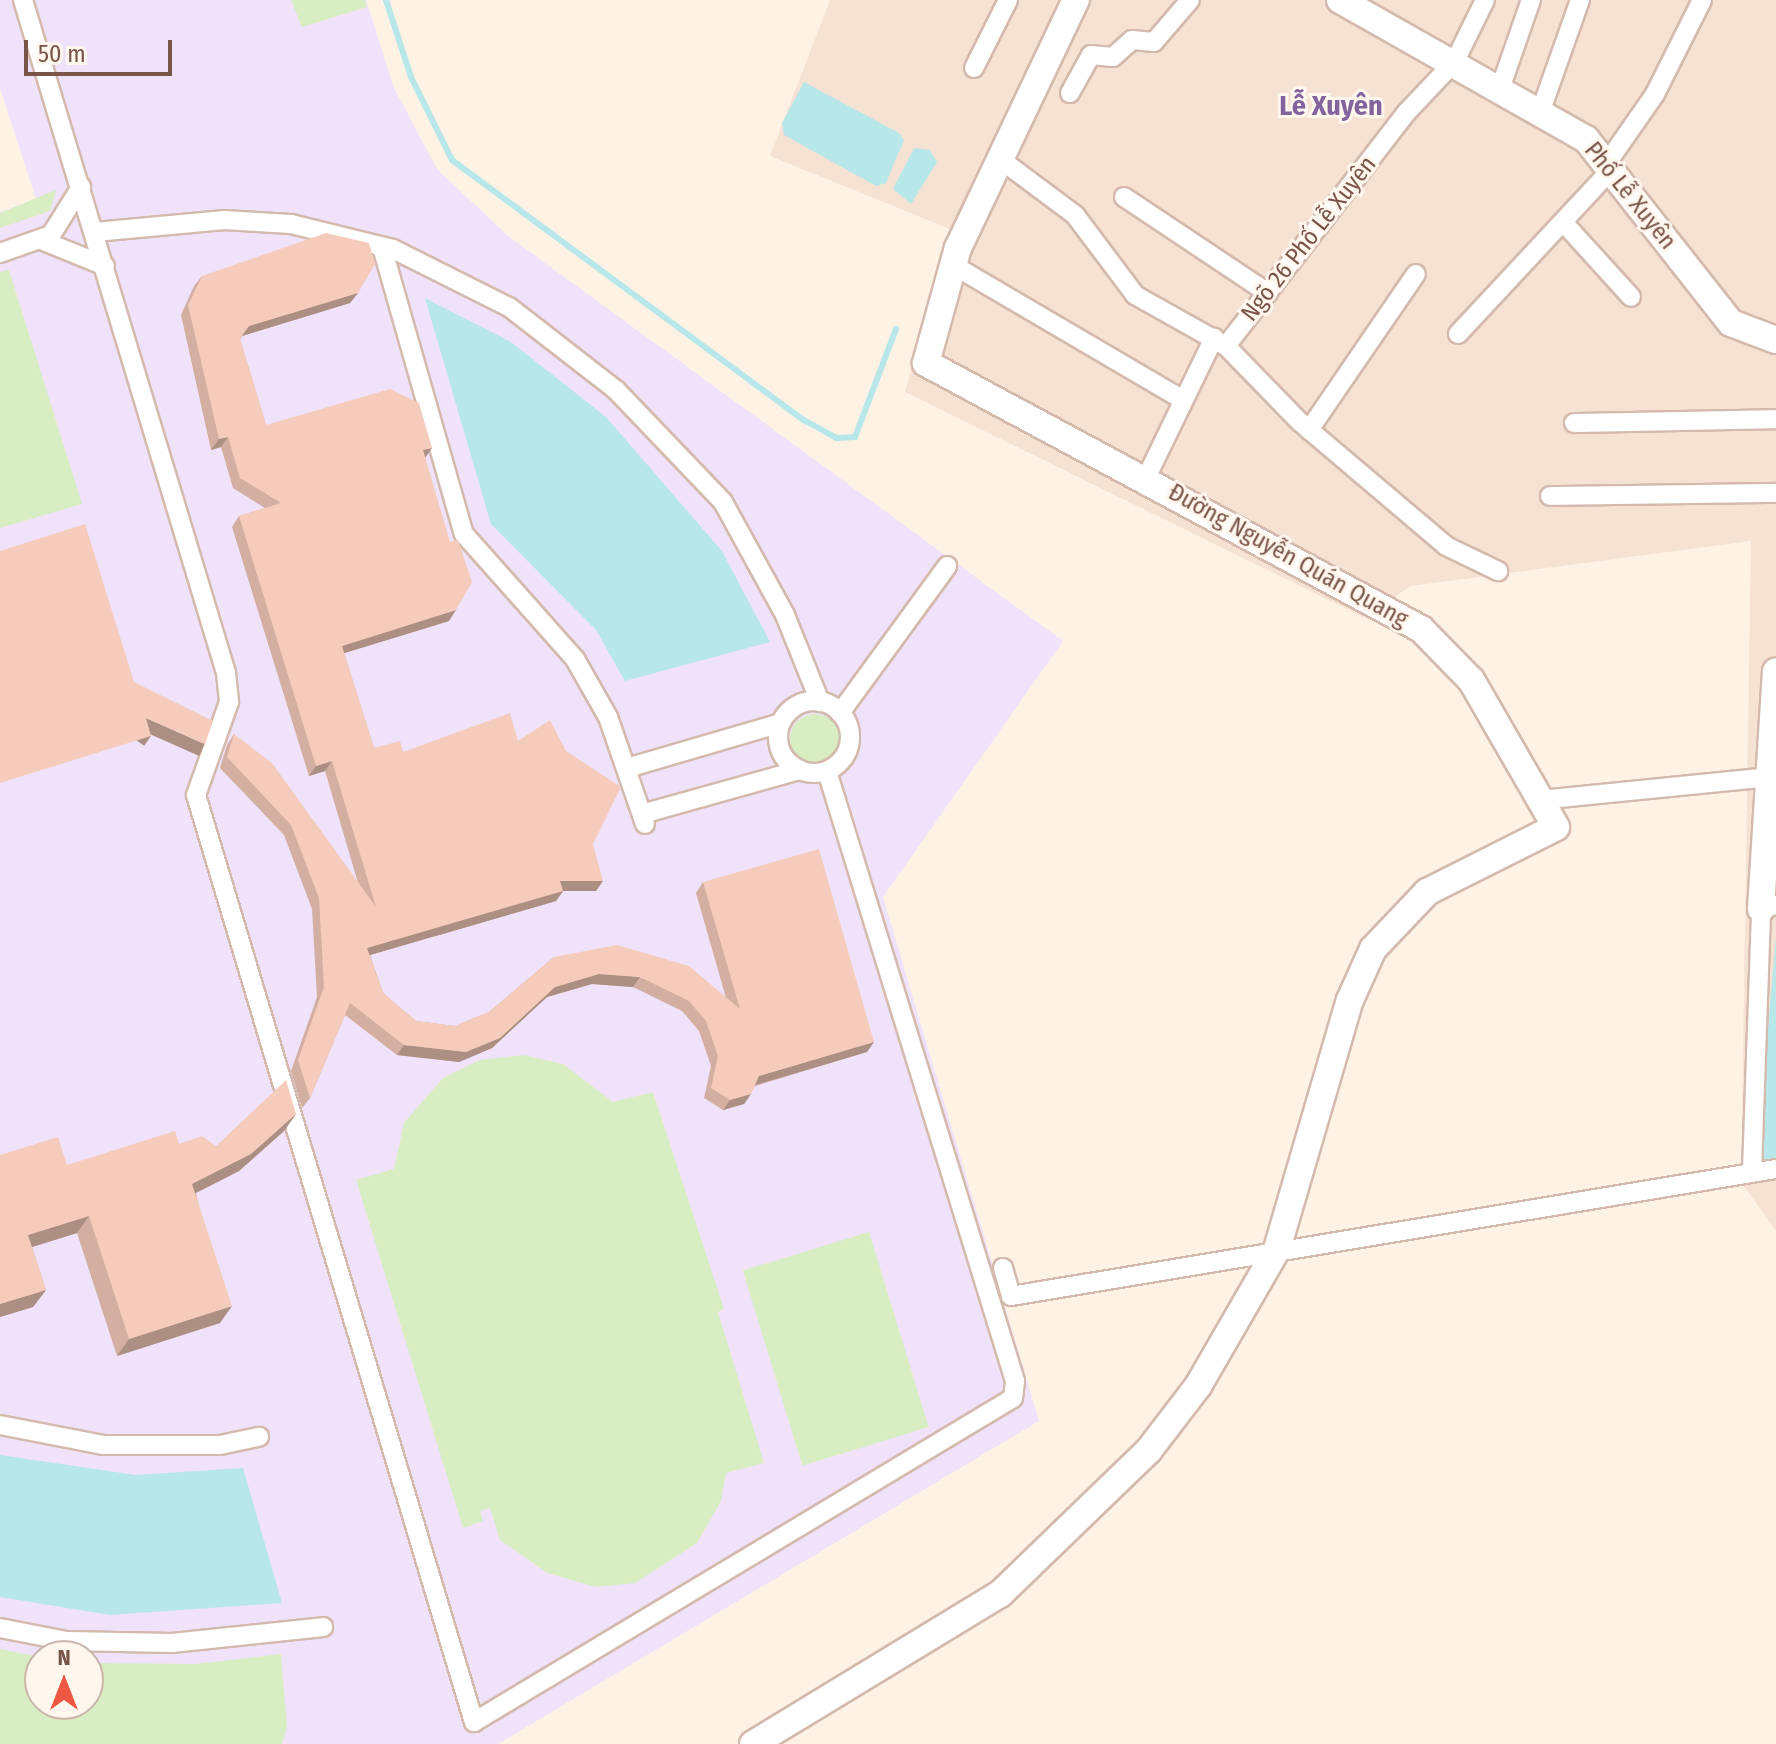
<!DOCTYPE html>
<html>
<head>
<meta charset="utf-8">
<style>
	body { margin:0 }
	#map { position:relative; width:1776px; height:1744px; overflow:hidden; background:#fef2e5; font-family:"Fira Sans Condensed",sans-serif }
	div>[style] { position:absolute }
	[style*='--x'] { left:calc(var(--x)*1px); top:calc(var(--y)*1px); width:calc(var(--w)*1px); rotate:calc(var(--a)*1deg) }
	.residential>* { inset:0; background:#f6e2d3 }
	.education>* { inset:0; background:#efe2fa }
	.green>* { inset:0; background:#d8edc2; transform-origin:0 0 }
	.round { border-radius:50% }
	.water>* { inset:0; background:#b8e7e9 }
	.stream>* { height:6px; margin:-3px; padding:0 3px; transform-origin:3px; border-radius:3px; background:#b8e7e9 }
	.roads { filter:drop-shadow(2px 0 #d3baad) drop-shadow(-2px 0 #d3baad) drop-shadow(0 2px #d3baad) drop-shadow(0 -2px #d3baad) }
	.street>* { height:18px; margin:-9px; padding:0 9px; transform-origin:9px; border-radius:9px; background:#fff }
	.street>.ring { margin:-9px; padding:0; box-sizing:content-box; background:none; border:18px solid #fff; border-radius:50% }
	.secondary>* { height:26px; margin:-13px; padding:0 13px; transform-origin:13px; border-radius:13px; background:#fff }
	.wall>* { inset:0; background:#d3afa1 }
	.shaded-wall>* { inset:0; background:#ac8f83; transform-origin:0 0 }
	.building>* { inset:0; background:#f5ccbb }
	span { translate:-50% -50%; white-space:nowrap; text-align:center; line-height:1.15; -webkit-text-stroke:6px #fff6ed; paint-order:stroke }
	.street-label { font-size:24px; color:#795448 }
	.quarter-label { font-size:28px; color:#83639d; font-weight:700 }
	.north { position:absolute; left:24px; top:1640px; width:80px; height:80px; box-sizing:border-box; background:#fff6ed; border:2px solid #c9b5ab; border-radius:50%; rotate:0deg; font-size:22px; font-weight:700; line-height:32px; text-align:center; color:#795448 }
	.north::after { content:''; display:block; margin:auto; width:28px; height:36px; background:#ef5742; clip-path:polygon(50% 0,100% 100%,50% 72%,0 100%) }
	.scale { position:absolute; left:24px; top:40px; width:148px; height:36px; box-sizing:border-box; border:4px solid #795448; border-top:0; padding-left:10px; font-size:24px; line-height:28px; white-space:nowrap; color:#795448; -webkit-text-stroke:6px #fff6ed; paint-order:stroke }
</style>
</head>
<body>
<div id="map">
	<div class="residential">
		<i style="clip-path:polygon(830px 0,1776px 0,1776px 1231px,1741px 1182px,1751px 541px,1411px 586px,1363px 617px,905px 392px,950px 229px,770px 156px)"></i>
	</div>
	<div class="education">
		<i style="clip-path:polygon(evenodd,0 0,366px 0,394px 88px,437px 169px,508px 236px,1063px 641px,883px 897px,1039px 1421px,498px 1744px,0 1744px,0 212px,36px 199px,0 88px,0 0,40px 1656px,88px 1656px,88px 1704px,40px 1704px,40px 1656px)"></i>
	</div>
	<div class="green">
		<i style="clip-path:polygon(291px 0,365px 0,367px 7px,302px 27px)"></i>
		<i style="clip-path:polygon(56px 190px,50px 211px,0 228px,0 213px)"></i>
		<i style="clip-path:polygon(9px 270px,82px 504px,0 528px,0 272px)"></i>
		<i class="round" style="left:790px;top:714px;width:50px;height:50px"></i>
		<i style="clip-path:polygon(524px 1055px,563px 1064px,613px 1102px,653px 1092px,724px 1309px,718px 1312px,764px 1463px,726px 1473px,721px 1501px,697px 1543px,635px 1583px,596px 1587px,547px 1573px,500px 1540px,490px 1508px,480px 1511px,483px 1521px,463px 1528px,356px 1180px,394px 1169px,404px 1123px,443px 1078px,480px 1060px)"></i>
		<i style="left:869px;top:1232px;width:204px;height:132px;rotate:73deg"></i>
		<i style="clip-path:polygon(0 1649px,40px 1657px,40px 1704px,88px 1704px,88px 1663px,195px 1664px,281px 1654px,287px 1727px,282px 1744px,0 1744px)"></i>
	</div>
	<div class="water">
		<i style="clip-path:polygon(804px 82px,899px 133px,904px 140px,886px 183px,876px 186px,784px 135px,782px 123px)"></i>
		<i style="clip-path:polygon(914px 148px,930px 150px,937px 162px,911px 204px,893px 189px)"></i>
		<i style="clip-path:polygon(425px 298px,511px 342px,606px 417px,722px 551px,770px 642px,625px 681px,596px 630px,491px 524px)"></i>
		<i style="clip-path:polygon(1776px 936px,1776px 1159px,1760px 1159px,1764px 1072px)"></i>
		<i style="clip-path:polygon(0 1455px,136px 1475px,243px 1468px,282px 1603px,110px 1615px,0 1597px)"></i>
	</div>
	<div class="stream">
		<i style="--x:386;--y:0;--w:81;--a:72"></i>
		<i style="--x:411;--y:77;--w:93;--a:63.7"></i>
		<i style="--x:452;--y:160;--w:438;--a:36.5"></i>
		<i style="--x:804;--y:420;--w:38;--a:29"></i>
		<i style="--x:837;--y:438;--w:18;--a:-3"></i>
		<i style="--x:855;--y:437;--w:116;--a:-69.2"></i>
	</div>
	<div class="roads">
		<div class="street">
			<i style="--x:23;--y:0;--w:703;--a:73.21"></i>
			<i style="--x:226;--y:673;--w:29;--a:84"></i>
			<i style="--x:229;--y:702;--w:99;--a:109.5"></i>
			<i style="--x:196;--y:795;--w:968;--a:73.31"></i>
			<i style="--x:474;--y:1722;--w:629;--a:-31.01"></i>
			<i style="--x:1013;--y:1398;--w:17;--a:-83"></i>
			<i style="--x:1015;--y:1381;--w:638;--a:-107.13"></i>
			<i style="--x:974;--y:68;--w:76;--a:-63.4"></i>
			<i style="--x:1501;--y:86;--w:91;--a:-70.8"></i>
			<i style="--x:1070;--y:93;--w:43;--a:-61.1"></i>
			<i style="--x:1091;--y:55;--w:22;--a:5"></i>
			<i style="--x:1113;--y:57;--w:25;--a:-42"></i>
			<i style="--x:1132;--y:40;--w:22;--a:5"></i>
			<i style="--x:1154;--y:42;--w:55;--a:-49.4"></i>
			<i style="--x:1541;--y:110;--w:117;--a:-70.5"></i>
			<i style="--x:1000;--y:159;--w:94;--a:36.7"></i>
			<i style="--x:1075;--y:215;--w:100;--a:53.1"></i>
			<i style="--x:1135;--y:295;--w:104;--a:29.3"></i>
			<i style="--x:1226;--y:346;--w:106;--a:45.8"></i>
			<i style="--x:1300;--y:422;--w:192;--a:40.3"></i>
			<i style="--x:1446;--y:546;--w:58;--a:25.7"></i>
			<i style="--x:1607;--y:163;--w:84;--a:-55.2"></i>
			<i style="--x:1655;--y:94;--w:105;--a:-63.4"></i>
			<i style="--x:1124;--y:197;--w:173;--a:33.7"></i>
			<i style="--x:1563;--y:222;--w:101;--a:47.8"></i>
			<i style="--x:95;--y:232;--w:130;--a:-5.3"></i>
			<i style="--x:224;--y:220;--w:67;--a:3.4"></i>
			<i style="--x:291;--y:224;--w:105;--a:13.8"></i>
			<i style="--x:393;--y:249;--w:130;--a:26.6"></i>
			<i style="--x:509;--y:307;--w:135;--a:37.8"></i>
			<i style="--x:616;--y:390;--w:155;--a:46.3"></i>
			<i style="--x:723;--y:502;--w:129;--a:61.2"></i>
			<i style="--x:785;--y:615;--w:94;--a:68.1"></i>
			<i style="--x:41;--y:240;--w:69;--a:22.1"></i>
			<i style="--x:382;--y:247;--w:298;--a:74.1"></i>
			<i style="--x:464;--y:534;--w:167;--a:48.4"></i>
			<i style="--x:575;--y:659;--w:67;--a:60.4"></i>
			<i style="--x:608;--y:717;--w:113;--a:70.9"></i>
			<i style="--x:0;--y:253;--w:54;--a:-19.4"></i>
			<i style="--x:51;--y:235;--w:57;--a:-58"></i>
			<i style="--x:953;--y:265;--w:263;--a:30.4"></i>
			<i style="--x:1458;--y:334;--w:226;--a:-47"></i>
			<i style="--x:1226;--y:346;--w:296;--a:-52.3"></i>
			<i style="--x:1407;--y:112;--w:70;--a:-46.7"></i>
			<i style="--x:1455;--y:61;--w:68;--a:-63.8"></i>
			<i style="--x:1574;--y:423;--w:202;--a:-1.1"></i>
			<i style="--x:1309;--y:430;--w:189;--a:-55.6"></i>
			<i style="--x:1146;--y:478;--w:156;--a:-64.1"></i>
			<i style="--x:1550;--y:496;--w:226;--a:-0.8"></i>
			<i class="ring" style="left:778px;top:701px;width:54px;height:54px"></i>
			<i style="--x:840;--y:713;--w:182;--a:-53.9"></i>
			<i style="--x:627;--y:768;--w:160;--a:-16.3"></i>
			<i style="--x:1540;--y:800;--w:230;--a:-5.7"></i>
			<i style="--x:642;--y:814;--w:164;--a:-15.6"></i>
			<i style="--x:1752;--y:1171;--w:262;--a:-88"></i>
			<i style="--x:1761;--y:909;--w:16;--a:-15"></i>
			<i style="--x:1003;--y:1268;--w:29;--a:74"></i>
			<i style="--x:1011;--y:1296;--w:775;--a:-9.43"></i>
			<i style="--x:0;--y:1425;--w:106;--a:10.9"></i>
			<i style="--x:104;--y:1445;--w:116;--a:0"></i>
			<i style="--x:220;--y:1445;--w:40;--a:-12"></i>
			<i style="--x:0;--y:1628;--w:68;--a:11"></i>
			<i style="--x:67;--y:1641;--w:105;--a:1.1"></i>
			<i style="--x:172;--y:1643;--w:152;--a:-6"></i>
		</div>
		<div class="secondary">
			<i style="--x:1340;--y:0;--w:283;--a:29.5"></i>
			<i style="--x:1586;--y:139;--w:234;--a:51.8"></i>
			<i style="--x:1731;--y:323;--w:48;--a:20.7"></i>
			<i style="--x:1761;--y:909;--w:238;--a:-86.4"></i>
			<i style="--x:753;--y:1744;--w:289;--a:-31.3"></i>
			<i style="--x:1000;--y:1594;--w:207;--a:-44"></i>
			<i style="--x:1149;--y:1450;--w:81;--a:-52.6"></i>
			<i style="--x:1198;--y:1386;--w:158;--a:-60"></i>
			<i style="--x:1277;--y:1249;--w:259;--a:-73.7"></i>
			<i style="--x:1350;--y:1000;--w:56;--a:-65.7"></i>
			<i style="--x:1373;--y:949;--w:79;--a:-46.5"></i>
			<i style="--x:1427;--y:892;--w:144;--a:-26.7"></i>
			<i style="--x:1556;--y:827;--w:170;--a:-120"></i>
			<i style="--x:1471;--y:680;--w:71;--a:-134.4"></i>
			<i style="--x:1421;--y:629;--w:562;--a:-151.75"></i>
			<i style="--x:926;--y:363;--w:119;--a:-74.5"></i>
			<i style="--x:958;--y:248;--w:275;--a:-64.6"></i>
		</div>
	</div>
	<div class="wall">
		<i style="clip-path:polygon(202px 276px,358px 293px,350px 303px,242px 336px,240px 339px,266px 425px,432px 448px,425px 457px,449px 621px,344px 653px,374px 748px,403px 752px,518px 741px,593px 844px,596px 891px,563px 891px,556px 901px,370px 955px,383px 993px,416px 1021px,455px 1026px,489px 1012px,554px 957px,726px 998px,696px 893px,703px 882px,874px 1042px,867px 1052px,755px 1086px,744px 1104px,723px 1110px,704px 1098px,711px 1066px,699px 1031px,682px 1011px,633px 987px,592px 984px,547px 997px,492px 1048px,459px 1062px,397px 1055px,345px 1015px,310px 1098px,302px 1108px,291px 1071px,317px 997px,312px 909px,284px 835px,220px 768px,227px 745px,234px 734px,358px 883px,325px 771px,309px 776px,232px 527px,239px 516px,265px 508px,233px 488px,221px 447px,211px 450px,181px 315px,194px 286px)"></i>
		<i style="clip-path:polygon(296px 1114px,284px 1131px,239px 1171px,196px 1193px,220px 1323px,117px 1356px,77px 1233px,32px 1247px,46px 1290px,33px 1307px,0 1317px,0 1155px,67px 1165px,179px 1144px,216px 1146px)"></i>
	</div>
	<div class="shaded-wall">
		<i style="clip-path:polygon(358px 293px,350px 303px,242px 336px,233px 349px,249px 326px)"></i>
		<i style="clip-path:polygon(228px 437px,221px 447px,211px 450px,219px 439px)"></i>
		<i style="clip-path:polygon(432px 448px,425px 458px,423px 450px)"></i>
		<i style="clip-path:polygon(456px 610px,449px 621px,335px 656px,342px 646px)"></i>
		<i style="left:146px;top:718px;width:64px;height:13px;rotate:24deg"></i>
		<i style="left:151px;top:736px;width:12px;height:158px;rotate:125deg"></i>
		<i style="clip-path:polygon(332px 761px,325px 771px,309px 776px,316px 766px)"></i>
		<i style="clip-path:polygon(560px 881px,603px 881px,596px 891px,563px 891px,556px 901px,360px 958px,367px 948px)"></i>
		<i style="clip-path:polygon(599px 974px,640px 977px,633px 987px,592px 984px,547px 997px,492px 1048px,459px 1062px,397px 1055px,404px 1045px,466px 1052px,555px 987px)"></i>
		<i style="clip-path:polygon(874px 1042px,867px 1052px,752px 1086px,759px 1076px)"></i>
		<i style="clip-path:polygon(751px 1094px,744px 1104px,723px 1110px,730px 1100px)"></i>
		<i style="clip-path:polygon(296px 1114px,284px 1131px,239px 1171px,180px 1201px,192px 1184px)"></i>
		<i style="clip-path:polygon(89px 1216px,77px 1233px,16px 1252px,28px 1235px)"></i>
		<i style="clip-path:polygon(46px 1290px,33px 1307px,0 1317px,0 1304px)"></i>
		<i style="clip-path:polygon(232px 1306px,220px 1323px,117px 1356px,129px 1339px)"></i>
	</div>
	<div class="building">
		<i style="clip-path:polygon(326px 233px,369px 243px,375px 264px,358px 293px,249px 326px,240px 338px,266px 425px,390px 389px,419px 403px,432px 448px,423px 450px,450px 542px,458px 540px,472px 582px,456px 610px,342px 646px,374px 748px,400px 741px,403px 752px,510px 713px,518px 741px,550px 720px,566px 751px,621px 787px,593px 844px,603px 881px,560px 881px,563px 891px,367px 948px,383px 993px,416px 1021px,455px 1026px,489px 1012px,554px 957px,617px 945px,689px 966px,740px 1009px,703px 882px,819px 849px,874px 1042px,759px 1076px,751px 1094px,730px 1100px,711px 1088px,718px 1056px,706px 1021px,689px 1001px,640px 977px,599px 974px,555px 987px,500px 1038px,466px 1052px,404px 1045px,350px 1003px,310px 1098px,298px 1060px,324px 987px,319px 898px,291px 825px,227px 757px,234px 734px,272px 763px,376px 907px,332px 761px,316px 766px,239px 516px,281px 503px,240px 478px,228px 437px,219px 439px,188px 305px,202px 276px)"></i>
		<i style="clip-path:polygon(85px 524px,134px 682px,213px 721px,205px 744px,146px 718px,151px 736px,0 783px,0 551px)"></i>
		<i style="clip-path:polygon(286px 1080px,296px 1114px,251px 1154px,192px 1184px,232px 1306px,129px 1339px,89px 1216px,28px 1235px,46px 1290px,0 1304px,0 1155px,58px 1137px,67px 1165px,175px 1131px,179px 1144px,202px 1136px,216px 1146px)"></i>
	</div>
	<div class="street-label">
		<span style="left:1630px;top:196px;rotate:51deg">Phố Lễ Xuyên</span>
		<span style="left:1309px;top:239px;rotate:-52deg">Ngõ 26 Phố Lễ Xuyên</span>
		<span style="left:1288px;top:556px;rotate:29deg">Đường Nguyễn Quán Quang</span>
	</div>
	<div class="quarter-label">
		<span style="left:1331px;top:106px">Lễ Xuyên</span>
	</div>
	<div class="north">N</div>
	<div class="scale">50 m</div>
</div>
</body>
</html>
